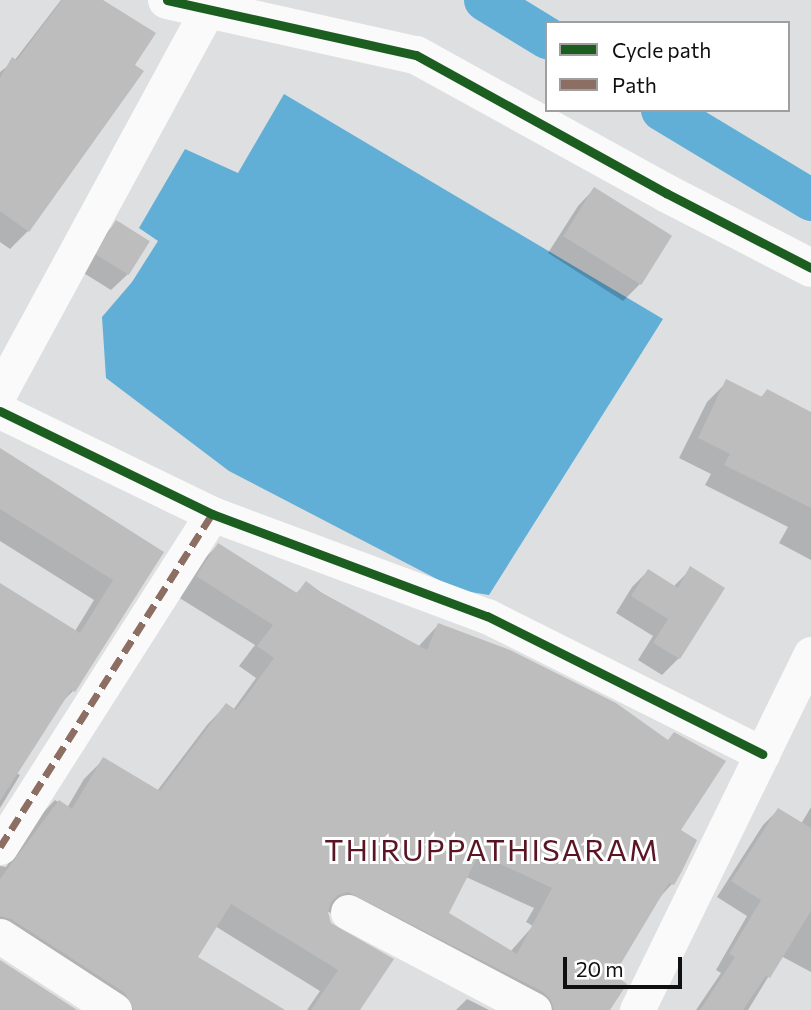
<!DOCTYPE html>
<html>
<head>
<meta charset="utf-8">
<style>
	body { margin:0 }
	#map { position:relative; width:811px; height:1010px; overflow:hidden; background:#dedfe0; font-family:Commissioner,sans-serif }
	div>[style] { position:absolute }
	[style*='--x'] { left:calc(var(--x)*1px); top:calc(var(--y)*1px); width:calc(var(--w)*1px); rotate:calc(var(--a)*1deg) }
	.water>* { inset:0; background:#61afd7 }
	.shadow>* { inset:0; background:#0003 }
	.canal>* { height:42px; margin:-21px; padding:0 21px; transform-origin:21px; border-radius:21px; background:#61afd7 }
	.building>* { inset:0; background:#bdbdbe; transform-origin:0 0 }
	.minor>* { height:35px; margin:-17.5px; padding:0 17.5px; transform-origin:17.5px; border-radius:17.5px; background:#fafafa }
	.tertiary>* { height:38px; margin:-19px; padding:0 19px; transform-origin:19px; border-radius:19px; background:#fafafa }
	.quiet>* { height:7px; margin-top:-3.5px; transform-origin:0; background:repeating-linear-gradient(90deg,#8d6e63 0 14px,transparent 0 21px) }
	.cycleway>* { height:9px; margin:-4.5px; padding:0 4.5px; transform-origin:4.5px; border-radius:4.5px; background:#1b5e20 }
	span { translate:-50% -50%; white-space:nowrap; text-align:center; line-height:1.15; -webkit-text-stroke:6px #fff; paint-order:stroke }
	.quarter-label { font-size:30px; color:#5a1524; letter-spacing:2px }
	.legend { position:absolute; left:545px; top:21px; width:245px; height:91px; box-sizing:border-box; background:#fff; border:2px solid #9f9fa0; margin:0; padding:9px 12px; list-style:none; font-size:21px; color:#101011 }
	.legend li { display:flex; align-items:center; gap:14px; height:35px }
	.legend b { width:35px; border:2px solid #9f9fa0 }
	.scale { position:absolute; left:563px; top:957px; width:119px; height:32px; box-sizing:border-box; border:4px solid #101011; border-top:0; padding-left:9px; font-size:21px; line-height:24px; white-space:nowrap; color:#101011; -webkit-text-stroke:5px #fff; paint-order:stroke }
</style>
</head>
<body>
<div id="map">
	<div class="water">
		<i style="clip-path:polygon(284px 94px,663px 319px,489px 595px,458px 590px,229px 471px,106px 378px,102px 317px,132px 282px,158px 241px,139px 228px,185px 149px,238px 173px)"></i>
	</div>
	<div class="shadow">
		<i style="clip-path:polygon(61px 0,100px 0,28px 231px,10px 249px,0 242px,0 72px,14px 61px)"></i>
		<i style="clip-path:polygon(594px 189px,640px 284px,623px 301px,548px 253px,578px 206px)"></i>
		<i style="clip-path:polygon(116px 223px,128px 274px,111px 290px,82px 272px,100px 239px)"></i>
		<i style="clip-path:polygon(727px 382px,760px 398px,767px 391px,811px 414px,811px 560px,779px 543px,788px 527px,705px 485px,711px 474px,679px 458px,707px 402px)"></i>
		<i style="clip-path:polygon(0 450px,162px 552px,73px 691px,57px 707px,16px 773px,20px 775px,0 808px,0 585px,75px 631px,94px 600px,0 541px)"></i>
		<i style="clip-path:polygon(evenodd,218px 545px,295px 594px,306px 584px,418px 647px,438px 625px,679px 831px,672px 884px,658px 899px,604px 975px,599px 1010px,520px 1010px,325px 910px,355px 1010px,307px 1010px,320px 991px,215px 926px,195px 957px,282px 1010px,101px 1010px,0 944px,0 866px,6px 867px,36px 820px,55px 800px,67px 808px,84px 779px,104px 759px,157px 791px,207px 725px,226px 705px,233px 710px,256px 678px,239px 666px,255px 645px,178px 597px,198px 565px,218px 545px,466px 877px,534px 908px,526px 922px,533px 926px,510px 952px,447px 914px,466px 877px)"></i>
		<i style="clip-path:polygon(691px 569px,723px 589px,679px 658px,662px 675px,638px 660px,653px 636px,616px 613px,632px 587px,648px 571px,673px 587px)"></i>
		<i style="clip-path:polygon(811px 807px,811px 972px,781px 956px,748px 1010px,696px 1010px,721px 973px,716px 970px,747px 916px,717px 897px,763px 825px,778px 810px,801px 824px)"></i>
		<i style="clip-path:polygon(467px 999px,489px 1010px,456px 1010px)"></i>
	</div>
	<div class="canal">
		<i style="--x:485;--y:0;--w:73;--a:31.5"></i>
		<i style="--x:662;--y:110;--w:174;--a:31.1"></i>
	</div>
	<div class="building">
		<i style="clip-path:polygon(62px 0,103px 0,156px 33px,135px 65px,144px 71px,29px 232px,0 211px,0 78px,12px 57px,17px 60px)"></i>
		<i style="left:594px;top:187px;width:92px;height:58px;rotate:32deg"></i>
		<i style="left:116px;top:220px;width:40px;height:40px;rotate:32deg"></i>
		<i style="clip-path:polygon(726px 379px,762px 397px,767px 389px,811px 412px,811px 508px,724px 465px,730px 454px,698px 438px)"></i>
		<i style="clip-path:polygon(0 448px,164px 552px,75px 692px,71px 690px,0 801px,0 583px,80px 633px,113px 580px,0 509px)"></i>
		<i style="clip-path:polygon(evenodd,218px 543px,297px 593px,306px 581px,322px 593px,427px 650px,438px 623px,510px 650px,616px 703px,668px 740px,674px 732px,726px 761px,681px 830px,697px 840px,682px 871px,674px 885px,669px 883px,614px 975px,627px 984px,610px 1010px,554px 1010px,551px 1000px,543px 992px,348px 892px,338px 895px,331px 902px,328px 912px,331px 923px,394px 959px,360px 1010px,311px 1010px,338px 970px,231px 904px,198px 957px,285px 1010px,134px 1010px,125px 993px,11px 919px,0 916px,0 879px,59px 800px,72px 809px,103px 757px,160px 791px,226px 703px,236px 710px,274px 658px,257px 646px,273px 625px,196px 576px,218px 543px,479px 854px,552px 888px,517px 954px,449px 913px,479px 854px)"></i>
		<i style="clip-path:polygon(690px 566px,725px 588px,680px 659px,653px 643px,668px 619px,631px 596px,648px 569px,678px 588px)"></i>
		<i style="clip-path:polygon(778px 808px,811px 828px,811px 911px,770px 978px,766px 976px,743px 1010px,700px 1010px,735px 957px,729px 954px,761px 900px,731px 881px)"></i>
		<i style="clip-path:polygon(0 960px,77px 1010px,0 1010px)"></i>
	</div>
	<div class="minor">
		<i style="--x:0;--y:392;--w:434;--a:-61.5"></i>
		<i style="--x:0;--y:411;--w:236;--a:25.9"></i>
		<i style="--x:212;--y:514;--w:293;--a:20.4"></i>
		<i style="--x:487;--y:616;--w:308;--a:26.6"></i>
		<i style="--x:0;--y:847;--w:395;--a:-57.5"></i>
		<i style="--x:348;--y:912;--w:210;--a:27.8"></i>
		<i style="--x:0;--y:936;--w:136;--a:33"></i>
		<i style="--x:637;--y:1010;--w:396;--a:-64"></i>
	</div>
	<div class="tertiary">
		<i style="--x:167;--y:0;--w:255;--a:12.5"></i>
		<i style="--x:416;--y:55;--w:286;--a:28.9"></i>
		<i style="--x:666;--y:193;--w:163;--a:27.3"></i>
	</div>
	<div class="quiet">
		<i style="--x:0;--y:847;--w:395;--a:-57.5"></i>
	</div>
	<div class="cycleway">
		<i style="--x:167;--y:0;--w:255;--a:12.5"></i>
		<i style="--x:416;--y:55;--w:286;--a:28.9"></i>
		<i style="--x:666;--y:193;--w:163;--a:27.3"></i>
		<i style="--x:0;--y:411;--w:236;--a:25.9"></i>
		<i style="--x:212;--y:514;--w:293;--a:20.4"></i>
		<i style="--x:487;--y:616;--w:308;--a:26.6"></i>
	</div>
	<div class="quarter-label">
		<span style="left:492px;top:849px">THIRUPPATHISARAM</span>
	</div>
	<ul class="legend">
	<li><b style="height:9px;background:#1b5e20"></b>Cycle path</li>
	<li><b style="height:9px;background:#8d6e63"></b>Path</li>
	</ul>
	<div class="scale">20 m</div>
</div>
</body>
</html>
